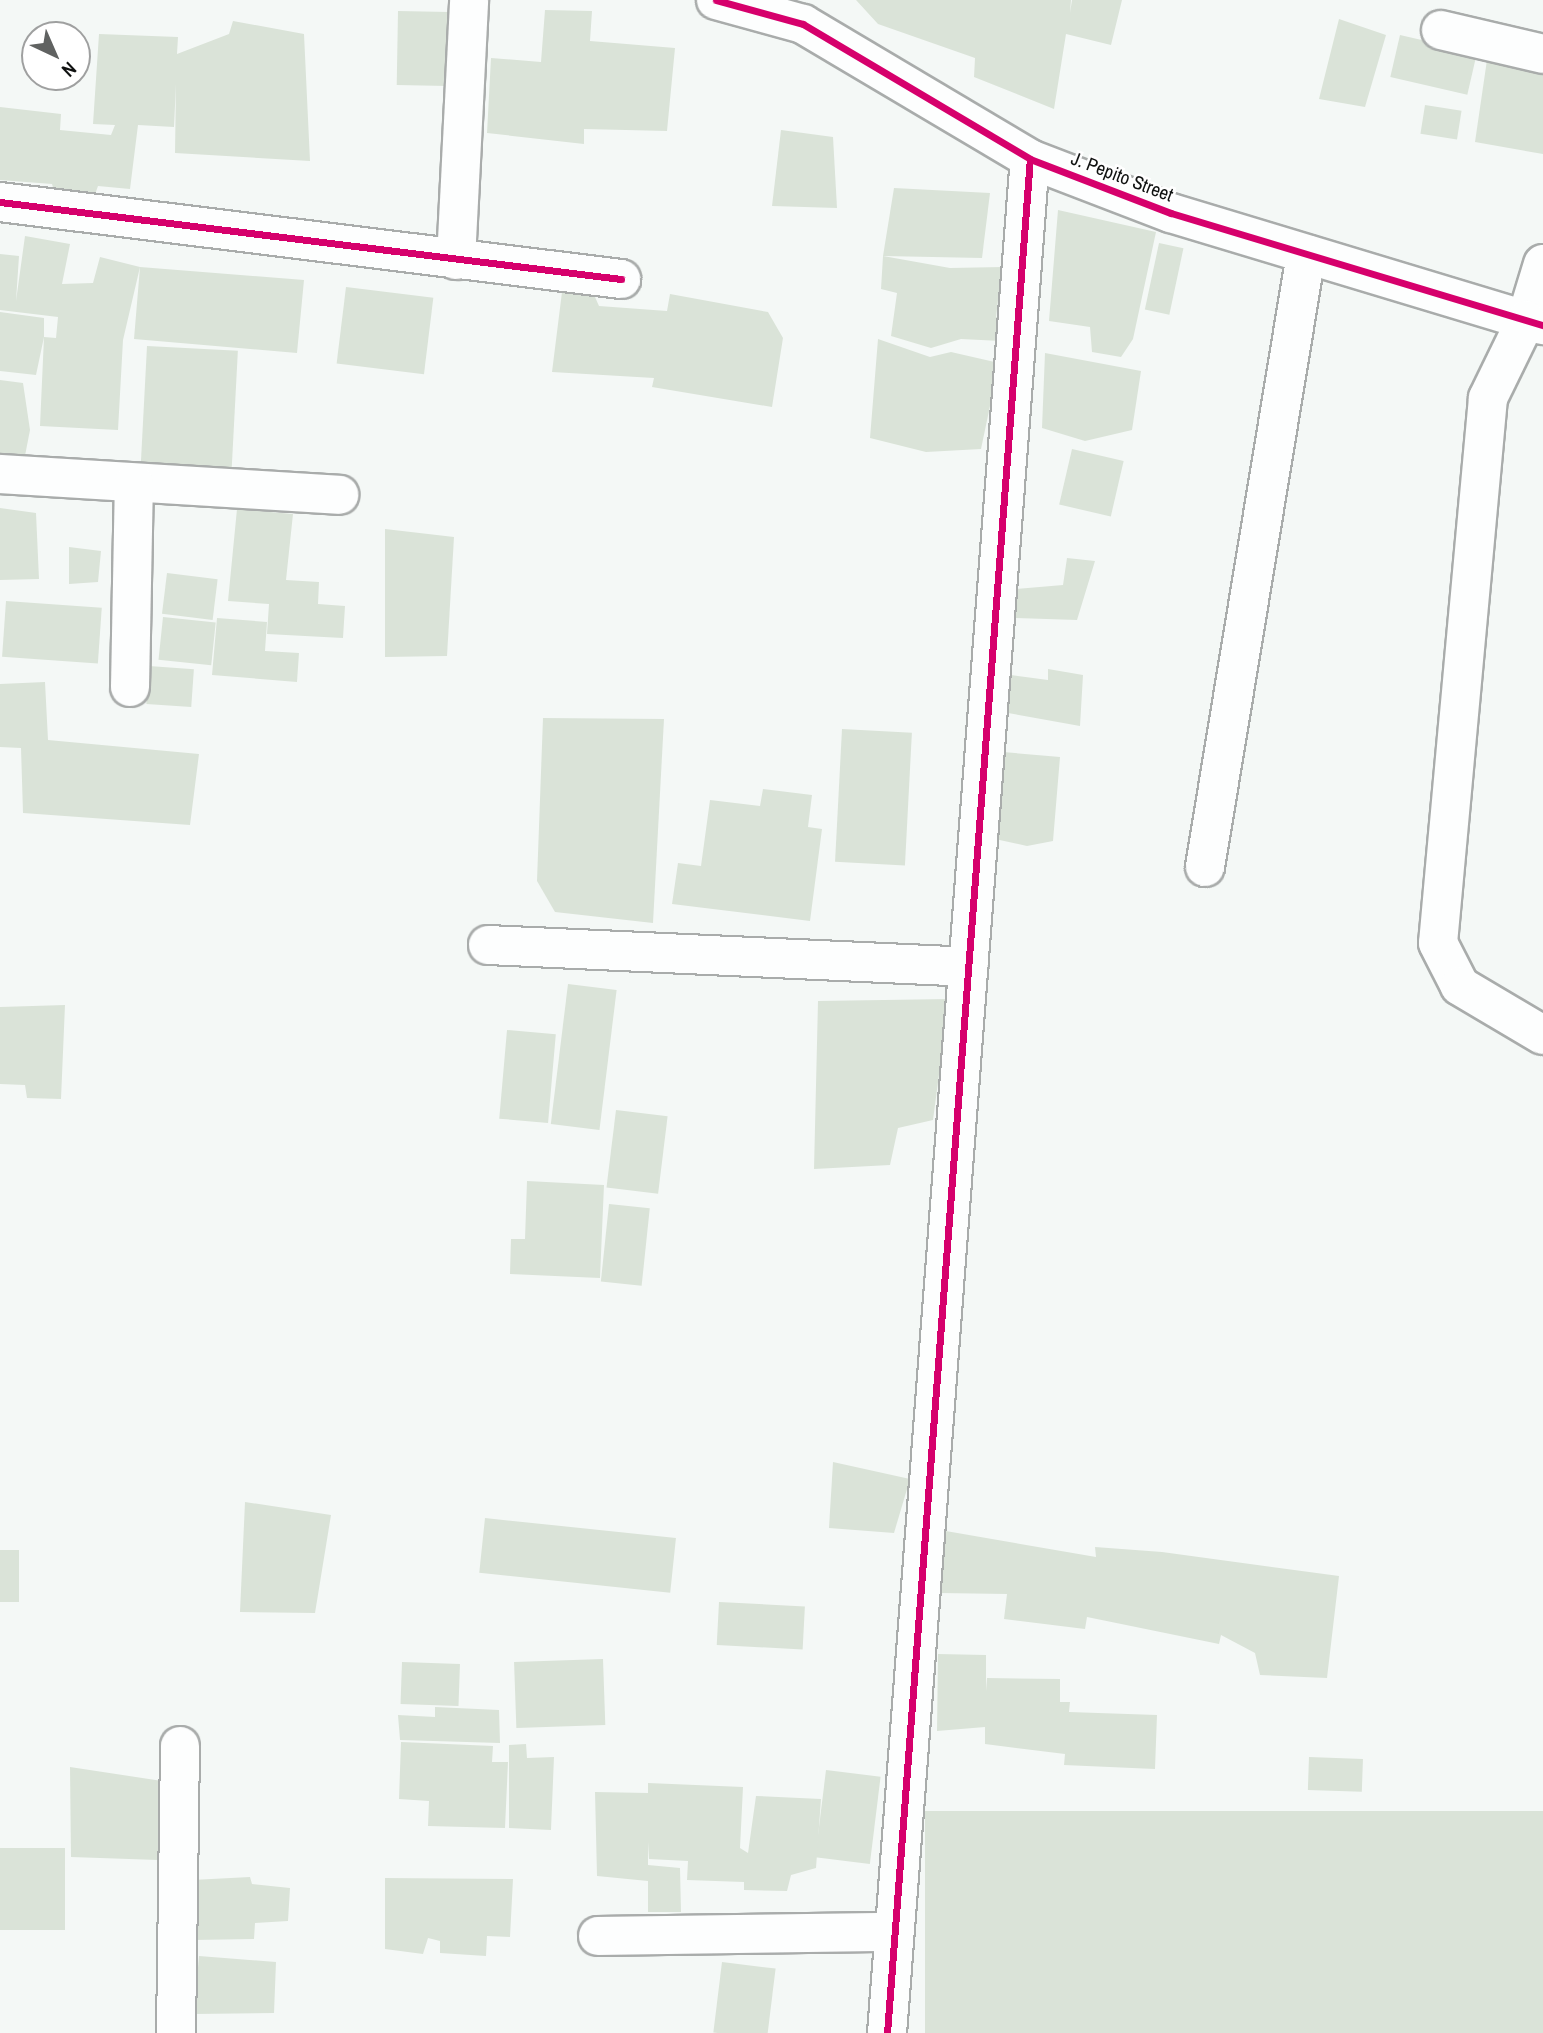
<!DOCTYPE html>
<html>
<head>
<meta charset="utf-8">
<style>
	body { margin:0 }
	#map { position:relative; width:1543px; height:2033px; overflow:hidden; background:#f4f8f6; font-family:"Archivo Narrow",sans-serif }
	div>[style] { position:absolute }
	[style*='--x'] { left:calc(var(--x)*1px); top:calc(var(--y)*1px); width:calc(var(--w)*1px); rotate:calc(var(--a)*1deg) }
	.building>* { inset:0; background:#dae3d8; transform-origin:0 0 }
	.roads { filter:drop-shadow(2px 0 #a9acab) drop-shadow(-2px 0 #a9acab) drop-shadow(0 2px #a9acab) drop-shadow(0 -2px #a9acab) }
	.minor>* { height:38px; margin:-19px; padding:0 19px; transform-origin:19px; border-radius:19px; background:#fdfefe }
	.cycleway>* { height:7px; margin:-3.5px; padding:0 3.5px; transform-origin:3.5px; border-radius:3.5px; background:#d6006c }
	span { translate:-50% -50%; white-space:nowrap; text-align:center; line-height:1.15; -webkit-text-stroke:5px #fff; paint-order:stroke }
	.street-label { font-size:19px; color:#101211 }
	.north { position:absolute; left:21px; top:21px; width:70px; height:70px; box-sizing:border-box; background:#fff; border:2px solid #9fa0a0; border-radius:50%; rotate:136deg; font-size:19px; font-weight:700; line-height:28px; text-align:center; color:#101211 }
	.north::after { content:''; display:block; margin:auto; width:24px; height:32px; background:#606261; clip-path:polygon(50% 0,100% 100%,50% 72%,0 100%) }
</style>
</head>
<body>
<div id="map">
	<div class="building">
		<i style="clip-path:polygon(856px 0,1071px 0,1070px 13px,1072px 0,1122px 0,1111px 45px,1066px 34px,1054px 109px,974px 77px,975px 58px,878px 24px)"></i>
		<i style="clip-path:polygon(545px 10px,592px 11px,590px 41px,675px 48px,667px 131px,584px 129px,584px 144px,487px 133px,491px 58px,541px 62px)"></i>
		<i style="left:398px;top:11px;width:51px;height:74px;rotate:1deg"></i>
		<i style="clip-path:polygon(1339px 19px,1386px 35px,1365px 107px,1319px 99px)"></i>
		<i style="clip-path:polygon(233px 21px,304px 34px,310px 161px,175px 153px,176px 84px,174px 127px,138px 125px,130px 189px,98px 186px,92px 203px,56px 198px,52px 184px,0 180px,0 107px,61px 114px,60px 130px,111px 135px,115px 125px,93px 124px,99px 34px,178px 37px,177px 54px,229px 34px)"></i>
		<i style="left:1400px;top:35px;width:79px;height:43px;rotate:13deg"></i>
		<i style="clip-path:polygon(1488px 53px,1543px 65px,1543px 154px,1475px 142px)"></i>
		<i style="left:1425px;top:105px;width:37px;height:29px;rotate:9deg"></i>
		<i style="clip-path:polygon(781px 130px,833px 137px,837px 208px,772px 206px)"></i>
		<i style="clip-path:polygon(894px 188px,990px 193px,982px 258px,883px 256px)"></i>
		<i style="clip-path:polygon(1058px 210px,1156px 232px,1133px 339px,1121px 357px,1092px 352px,1090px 327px,1049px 321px)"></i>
		<i style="clip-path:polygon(25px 236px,70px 244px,62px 284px,93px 283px,100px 257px,140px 267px,304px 280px,297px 353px,134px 339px,140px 267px,123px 340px,118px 430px,40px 426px,44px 337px,36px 375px,0 371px,0 312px,44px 318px,44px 337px,56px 338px,58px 317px,0 310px,0 254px,19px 256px,16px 301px)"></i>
		<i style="left:1159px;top:243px;width:25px;height:68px;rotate:12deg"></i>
		<i style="clip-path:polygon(883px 256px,950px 268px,1002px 267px,996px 317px,1006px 320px,1001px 341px,961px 339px,931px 348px,891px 336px,897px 293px,881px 289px)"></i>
		<i style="left:346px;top:287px;width:88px;height:77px;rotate:7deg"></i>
		<i style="clip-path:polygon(562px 292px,595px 297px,599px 306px,667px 311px,670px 294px,768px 312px,783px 338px,772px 407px,652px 387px,654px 378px,552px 372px)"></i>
		<i style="clip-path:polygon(878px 339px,930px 357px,951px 352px,999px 363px,981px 449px,926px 452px,870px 438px)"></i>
		<i style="left:147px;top:346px;width:91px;height:118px;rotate:3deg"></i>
		<i style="clip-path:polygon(1045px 353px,1141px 371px,1132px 430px,1085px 441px,1042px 428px)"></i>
		<i style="clip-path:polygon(0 380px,23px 383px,30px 430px,23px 466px,0 466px)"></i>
		<i style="left:1072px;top:449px;width:53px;height:57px;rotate:13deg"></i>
		<i style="clip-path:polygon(0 508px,36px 513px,39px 579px,0 580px)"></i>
		<i style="clip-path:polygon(237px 509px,293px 514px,286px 580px,319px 582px,318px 604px,345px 606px,343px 638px,267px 634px,269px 604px,228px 601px)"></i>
		<i style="clip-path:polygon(385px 529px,454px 537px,447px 656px,385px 657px)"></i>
		<i style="clip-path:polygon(69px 547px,101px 551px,98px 582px,69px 584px)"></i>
		<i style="clip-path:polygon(1067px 558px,1095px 561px,1077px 620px,1016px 618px,1015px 589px,1063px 585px)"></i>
		<i style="left:167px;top:573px;width:51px;height:41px;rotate:7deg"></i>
		<i style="left:6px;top:601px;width:96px;height:56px;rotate:4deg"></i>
		<i style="left:163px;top:617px;width:53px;height:43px;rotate:6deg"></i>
		<i style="clip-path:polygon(217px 618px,267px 622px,265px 651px,299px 653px,297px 682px,212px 675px)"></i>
		<i style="left:149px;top:666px;width:45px;height:38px;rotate:4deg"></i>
		<i style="clip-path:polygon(1048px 669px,1083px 675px,1080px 726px,1008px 713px,1011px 675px,1048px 680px)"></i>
		<i style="clip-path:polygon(45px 682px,48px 740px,199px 754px,190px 825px,23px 813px,21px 748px,0 747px,0 684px)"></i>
		<i style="clip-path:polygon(543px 718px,664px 719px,653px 923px,555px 912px,537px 881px)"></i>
		<i style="left:842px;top:729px;width:70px;height:133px;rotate:3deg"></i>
		<i style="clip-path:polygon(1003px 752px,1060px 757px,1053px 841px,1027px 846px,995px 839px)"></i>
		<i style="clip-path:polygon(763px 789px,812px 795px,808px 827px,822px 829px,810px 921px,672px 904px,678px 863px,701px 866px,710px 800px,760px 806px)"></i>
		<i style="left:568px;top:984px;width:49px;height:141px;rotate:7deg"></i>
		<i style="clip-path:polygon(949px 999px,933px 1120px,898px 1128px,890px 1165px,814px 1169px,818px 1001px)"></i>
		<i style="clip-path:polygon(65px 1005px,61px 1099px,27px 1098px,25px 1085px,0 1084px,0 1007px)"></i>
		<i style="left:507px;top:1030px;width:49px;height:89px;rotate:5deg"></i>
		<i style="left:616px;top:1110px;width:52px;height:78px;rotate:7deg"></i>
		<i style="clip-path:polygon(527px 1181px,604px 1185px,600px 1278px,510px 1274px,511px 1239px,525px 1239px)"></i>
		<i style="left:609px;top:1204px;width:41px;height:78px;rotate:6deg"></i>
		<i style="clip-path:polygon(833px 1462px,910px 1479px,894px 1533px,829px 1528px)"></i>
		<i style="clip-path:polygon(245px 1502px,331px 1515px,315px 1613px,240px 1612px)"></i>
		<i style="left:485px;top:1518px;width:192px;height:55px;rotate:6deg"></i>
		<i style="clip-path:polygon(940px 1530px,1096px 1557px,1095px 1547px,1162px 1552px,1339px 1576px,1327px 1678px,1260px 1675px,1255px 1653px,1221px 1635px,1219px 1644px,1087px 1617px,1085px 1629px,1004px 1619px,1007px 1594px,939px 1593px)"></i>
		<i style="left:0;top:1550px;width:19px;height:52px"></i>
		<i style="left:719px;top:1602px;width:86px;height:43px;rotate:3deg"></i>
		<i style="clip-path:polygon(938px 1654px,986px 1655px,986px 1691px,987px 1678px,1060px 1679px,1060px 1702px,1070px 1702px,1069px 1712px,1157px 1715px,1155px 1769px,1064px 1765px,1065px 1754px,985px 1744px,985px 1727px,937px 1731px)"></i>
		<i style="left:603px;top:1659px;width:66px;height:89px;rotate:88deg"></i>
		<i style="left:402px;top:1662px;width:58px;height:42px;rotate:2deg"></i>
		<i style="clip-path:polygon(435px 1707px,499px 1710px,500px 1743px,400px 1740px,398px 1715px,435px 1717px)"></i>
		<i style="clip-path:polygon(401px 1742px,493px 1746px,492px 1762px,508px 1762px,505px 1828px,428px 1826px,429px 1801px,399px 1799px)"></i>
		<i style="clip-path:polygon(526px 1744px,527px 1758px,554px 1757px,551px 1830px,509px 1828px,509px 1745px)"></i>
		<i style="left:1309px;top:1757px;width:54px;height:33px;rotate:2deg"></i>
		<i style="clip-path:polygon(70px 1767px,162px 1781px,158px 1860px,71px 1857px)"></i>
		<i style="left:826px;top:1770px;width:55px;height:88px;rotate:7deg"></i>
		<i style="clip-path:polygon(648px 1783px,743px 1787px,740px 1848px,748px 1853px,756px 1796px,821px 1799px,816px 1868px,791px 1875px,787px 1891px,744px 1890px,744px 1882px,687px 1880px,688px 1861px,649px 1859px,648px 1842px,648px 1865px,680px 1868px,681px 1912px,648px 1912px,648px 1881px,597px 1876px,595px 1792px,648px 1793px)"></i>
		<i style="left:1543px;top:1811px;width:222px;height:618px;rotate:90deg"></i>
		<i style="left:0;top:1848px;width:65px;height:82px"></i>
		<i style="clip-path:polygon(250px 1877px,252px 1884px,290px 1888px,288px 1921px,255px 1923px,254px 1939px,193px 1940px,192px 1880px)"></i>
		<i style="clip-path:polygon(385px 1878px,513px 1879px,510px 1937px,487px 1936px,486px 1956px,440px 1953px,440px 1941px,428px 1938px,423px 1954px,385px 1949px)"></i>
		<i style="clip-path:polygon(199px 1956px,276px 1962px,274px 2013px,194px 2014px)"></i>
		<i style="left:722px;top:1962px;width:54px;height:71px;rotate:7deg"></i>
	</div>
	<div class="roads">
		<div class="minor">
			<i style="--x:716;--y:0;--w:90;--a:15.4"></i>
			<i style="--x:803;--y:24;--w:264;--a:30.7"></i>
			<i style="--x:1030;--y:159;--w:151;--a:21"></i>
			<i style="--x:1171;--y:213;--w:388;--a:16.8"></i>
			<i style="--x:1441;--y:30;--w:105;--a:13.2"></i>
			<i style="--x:0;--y:202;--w:626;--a:7.07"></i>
			<i style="--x:456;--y:260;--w:260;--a:-87.1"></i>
			<i style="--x:1543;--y:264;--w:59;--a:106.9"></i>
			<i style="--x:1526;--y:320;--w:87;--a:116"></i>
			<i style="--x:1488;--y:398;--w:547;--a:95.24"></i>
			<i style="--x:1438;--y:943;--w:48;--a:62.9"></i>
			<i style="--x:1460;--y:986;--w:96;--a:30.6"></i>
			<i style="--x:0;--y:474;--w:340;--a:3.5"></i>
			<i style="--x:130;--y:687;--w:204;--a:-88.9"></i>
			<i style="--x:1205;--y:867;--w:621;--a:-80.64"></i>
			<i style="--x:488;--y:945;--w:481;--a:2.6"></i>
			<i style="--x:598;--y:1936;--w:296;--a:-0.8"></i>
			<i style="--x:176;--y:2033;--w:287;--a:-89.2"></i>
			<i style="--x:887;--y:2033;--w:1879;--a:-85.64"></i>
		</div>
	</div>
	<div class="cycleway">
		<i style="--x:716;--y:0;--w:90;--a:15.4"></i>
		<i style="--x:803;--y:24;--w:264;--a:30.7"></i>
		<i style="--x:1030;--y:159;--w:151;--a:21"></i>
		<i style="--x:1171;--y:213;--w:388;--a:16.8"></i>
		<i style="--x:0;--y:202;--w:626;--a:7.07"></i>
		<i style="--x:887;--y:2033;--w:1879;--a:-85.64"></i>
	</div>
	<div class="street-label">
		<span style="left:1122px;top:177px;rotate:21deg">J. Pepito Street</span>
	</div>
	<div class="north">N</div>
</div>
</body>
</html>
